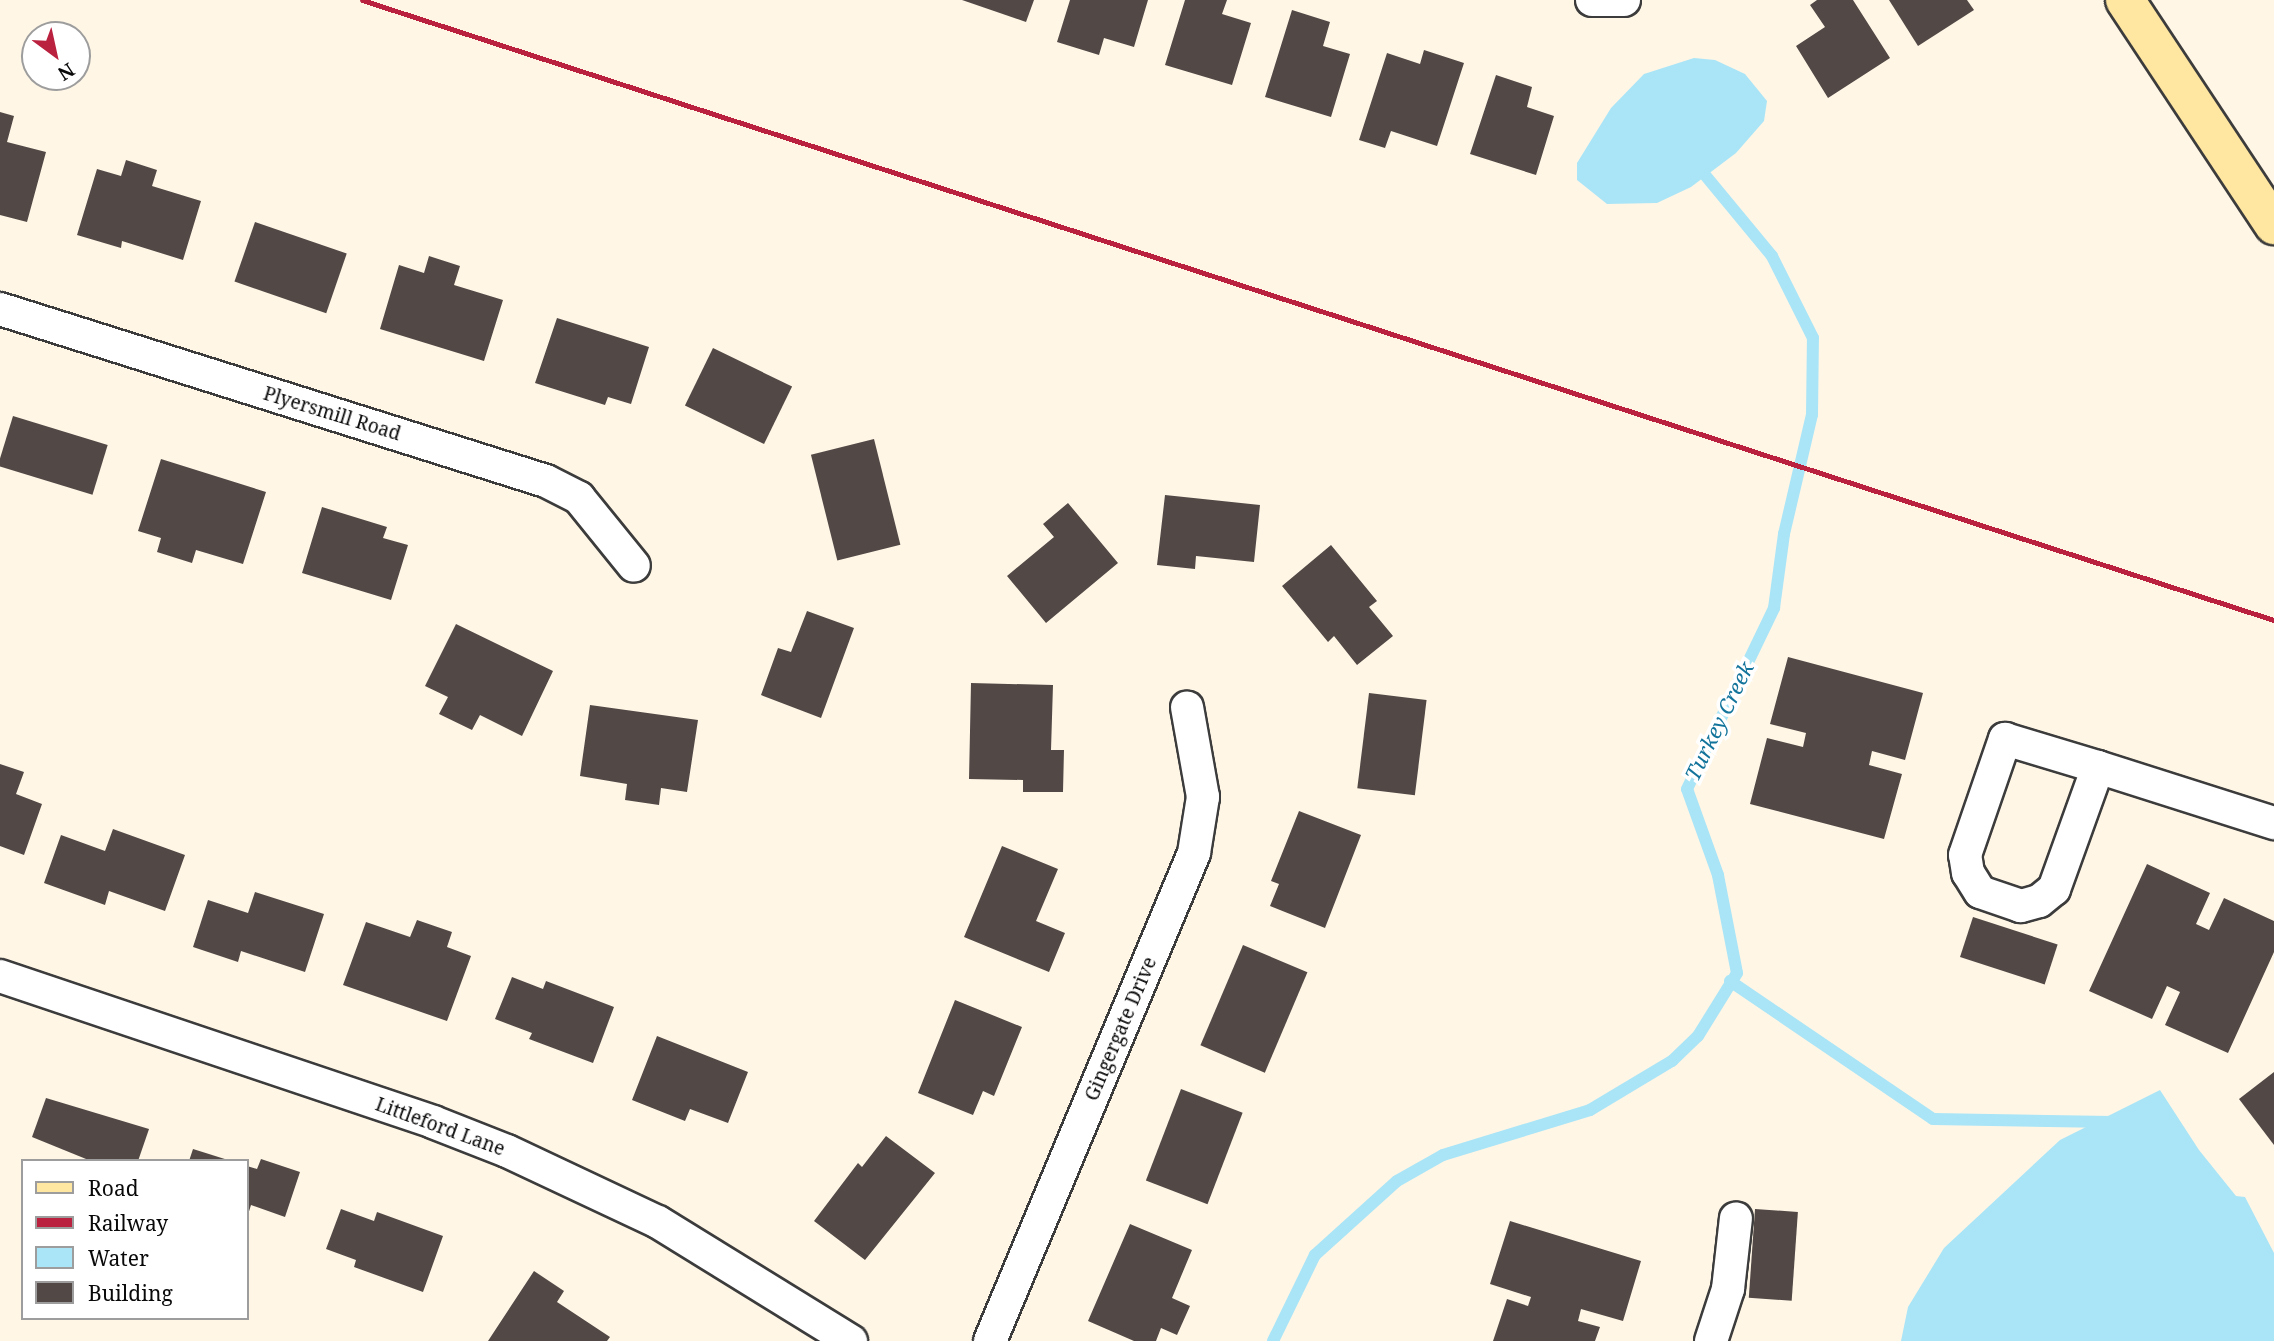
<!DOCTYPE html>
<html>
<head>
<meta charset="utf-8">
<style>
	body { margin:0 }
	#map { position:relative; width:2274px; height:1341px; overflow:hidden; background:#fff6e6; font-family:"Noto Serif",serif }
	div>[style] { position:absolute }
	[style*='--x'] { left:calc(var(--x)*1px); top:calc(var(--y)*1px); width:calc(var(--w)*1px); rotate:calc(var(--a)*1deg) }
	.water>* { inset:0; background:#aae5f7 }
	.stream>* { height:12px; margin:-6px; padding:0 6px; transform-origin:6px; border-radius:6px; background:#aae5f7 }
	.building>* { inset:0; background:#524946; transform-origin:0 0 }
	.roads { filter:drop-shadow(2px 0 #3c3c3c) drop-shadow(-2px 0 #3c3c3c) drop-shadow(0 2px #3c3c3c) drop-shadow(0 -2px #3c3c3c) }
	.street>* { height:32px; margin:-16px; padding:0 16px; transform-origin:16px; border-radius:16px; background:#fff }
	.secondary>* { height:38px; margin:-19px; padding:0 19px; transform-origin:19px; border-radius:19px; background:#ffe6a1 }
	.rail>* { height:5px; margin:-2.5px; padding:0 2.5px; transform-origin:2.5px; border-radius:2.5px; background:#ba213f }
	span { translate:-50% -50%; white-space:nowrap; text-align:center; line-height:1.15; -webkit-text-stroke:7px #fff; paint-order:stroke }
	.street-label { font-size:19px; color:#090909 }
	.water-label { font-size:21px; color:#13749b; font-style:italic }
	.legend { position:absolute; left:21px; top:1159px; width:228px; height:161px; box-sizing:border-box; background:#fff; border:2px solid #9d9d9d; margin:0; padding:9px 12px; list-style:none; font-size:21px; color:#090909 }
	.legend li { display:flex; align-items:center; gap:14px; height:35px }
	.legend b { width:35px; border:2px solid #9d9d9d }
	.north { position:absolute; left:21px; top:21px; width:70px; height:70px; box-sizing:border-box; background:#fff; border:2px solid #9d9d9d; border-radius:50%; rotate:147deg; font-size:19px; font-weight:700; line-height:28px; text-align:center; color:#090909 }
	.north::after { content:''; display:block; margin:auto; width:24px; height:32px; background:#ba213f; clip-path:polygon(50% 0,100% 100%,50% 72%,0 100%) }
</style>
</head>
<body>
<div id="map">
	<div class="water">
		<i style="clip-path:polygon(1694px 58px,1715px 60px,1745px 74px,1767px 101px,1764px 121px,1736px 153px,1691px 187px,1657px 203px,1607px 204px,1577px 180px,1577px 163px,1611px 108px,1644px 74px)"></i>
		<i style="clip-path:polygon(2160px 1090px,2199px 1150px,2236px 1196px,2245px 1197px,2274px 1253px,2274px 1341px,1901px 1341px,1908px 1307px,1944px 1248px,2060px 1140px)"></i>
	</div>
	<div class="stream">
		<i style="--x:1730;--y:981;--w:245;--a:34.2"></i>
		<i style="--x:1933;--y:1119;--w:178;--a:1"></i>
		<i style="--x:1273;--y:1341;--w:96;--a:-64"></i>
		<i style="--x:1315;--y:1255;--w:110;--a:-42.1"></i>
		<i style="--x:1397;--y:1181;--w:53;--a:-29.5"></i>
		<i style="--x:1443;--y:1155;--w:154;--a:-17"></i>
		<i style="--x:1590;--y:1110;--w:96;--a:-30.9"></i>
		<i style="--x:1672;--y:1061;--w:36;--a:-44"></i>
		<i style="--x:1698;--y:1036;--w:74;--a:-58.2"></i>
		<i style="--x:1737;--y:973;--w:100;--a:-101"></i>
		<i style="--x:1718;--y:875;--w:91;--a:-109.8"></i>
		<i style="--x:1687;--y:789;--w:201;--a:-64.3"></i>
		<i style="--x:1774;--y:608;--w:75;--a:-82.3"></i>
		<i style="--x:1784;--y:534;--w:122;--a:-76.8"></i>
		<i style="--x:1812;--y:415;--w:77;--a:-89.3"></i>
		<i style="--x:1813;--y:338;--w:92;--a:-116.6"></i>
		<i style="--x:1772;--y:256;--w:121;--a:-129.6"></i>
	</div>
	<div class="building">
		<i style="clip-path:polygon(962px 0,1034px 0,1026px 22px)"></i>
		<i style="clip-path:polygon(1070px 0,1148px 0,1134px 47px,1104px 38px,1099px 55px,1057px 42px)"></i>
		<i style="clip-path:polygon(1185px 0,1227px 0,1222px 14px,1251px 23px,1232px 85px,1165px 65px)"></i>
		<i style="clip-path:polygon(1817px 0,1853px 0,1890px 58px,1828px 98px,1796px 46px,1825px 27px,1810px 5px)"></i>
		<i style="clip-path:polygon(1889px 0,1967px 0,1974px 10px,1918px 46px)"></i>
		<i style="clip-path:polygon(1292px 10px,1330px 22px,1323px 46px,1350px 54px,1331px 117px,1265px 97px)"></i>
		<i style="clip-path:polygon(1424px 50px,1464px 63px,1437px 146px,1391px 131px,1385px 148px,1359px 140px,1387px 53px,1420px 64px)"></i>
		<i style="clip-path:polygon(1496px 75px,1532px 87px,1527px 107px,1554px 116px,1536px 175px,1470px 154px)"></i>
		<i style="clip-path:polygon(0 112px,14px 116px,7px 142px,46px 152px,27px 222px,0 215px)"></i>
		<i style="clip-path:polygon(126px 160px,157px 170px,152px 186px,201px 201px,183px 260px,122px 241px,121px 248px,77px 235px,97px 169px,121px 176px)"></i>
		<i style="left:255px;top:222px;width:97px;height:63px;rotate:19deg"></i>
		<i style="clip-path:polygon(429px 256px,460px 266px,454px 285px,503px 300px,484px 361px,380px 329px,399px 265px,424px 273px)"></i>
		<i style="clip-path:polygon(557px 318px,649px 347px,631px 404px,608px 397px,605px 405px,535px 383px)"></i>
		<i style="left:713px;top:348px;width:88px;height:64px;rotate:26deg"></i>
		<i style="left:13px;top:416px;width:99px;height:52px;rotate:17deg"></i>
		<i style="left:874px;top:439px;width:109px;height:65px;rotate:76deg"></i>
		<i style="clip-path:polygon(161px 459px,266px 492px,243px 564px,196px 550px,192px 563px,157px 552px,161px 538px,138px 531px)"></i>
		<i style="clip-path:polygon(1165px 495px,1260px 505px,1254px 562px,1196px 556px,1195px 569px,1157px 565px)"></i>
		<i style="clip-path:polygon(1068px 503px,1118px 563px,1046px 623px,1007px 576px,1054px 537px,1043px 524px)"></i>
		<i style="clip-path:polygon(322px 507px,387px 527px,383px 538px,408px 545px,391px 600px,302px 573px)"></i>
		<i style="clip-path:polygon(1331px 545px,1377px 601px,1369px 607px,1393px 636px,1357px 665px,1334px 636px,1328px 642px,1282px 586px)"></i>
		<i style="clip-path:polygon(807px 611px,854px 628px,821px 718px,761px 695px,778px 648px,791px 652px)"></i>
		<i style="clip-path:polygon(456px 624px,553px 671px,522px 736px,480px 715px,472px 730px,439px 714px,448px 697px,425px 686px)"></i>
		<i style="clip-path:polygon(1788px 657px,1923px 693px,1905px 760px,1872px 751px,1869px 765px,1902px 774px,1884px 839px,1750px 804px,1767px 738px,1803px 747px,1806px 733px,1770px 724px)"></i>
		<i style="clip-path:polygon(971px 683px,1053px 685px,1051px 750px,1064px 750px,1063px 792px,1023px 792px,1023px 780px,969px 779px)"></i>
		<i style="left:1369px;top:693px;width:58px;height:96px;rotate:7deg"></i>
		<i style="clip-path:polygon(590px 705px,698px 720px,687px 792px,661px 788px,659px 805px,625px 800px,627px 784px,580px 776px)"></i>
		<i style="clip-path:polygon(0 764px,24px 772px,16px 794px,42px 804px,24px 855px,0 846px)"></i>
		<i style="clip-path:polygon(1299px 811px,1361px 835px,1325px 928px,1270px 906px,1279px 884px,1271px 881px)"></i>
		<i style="clip-path:polygon(113px 829px,185px 855px,165px 911px,109px 891px,105px 905px,44px 883px,61px 835px,105px 851px)"></i>
		<i style="clip-path:polygon(1002px 846px,1058px 869px,1036px 921px,1065px 933px,1049px 972px,964px 937px)"></i>
		<i style="clip-path:polygon(2147px 864px,2210px 893px,2196px 924px,2209px 930px,2224px 898px,2274px 921px,2274px 952px,2228px 1053px,2165px 1025px,2180px 992px,2167px 986px,2152px 1019px,2089px 991px)"></i>
		<i style="clip-path:polygon(255px 892px,324px 914px,305px 972px,241px 951px,238px 962px,193px 947px,208px 900px,248px 913px)"></i>
		<i style="left:1973px;top:917px;width:89px;height:42px;rotate:18deg"></i>
		<i style="clip-path:polygon(417px 920px,452px 932px,447px 947px,471px 956px,447px 1021px,343px 985px,366px 922px,410px 937px)"></i>
		<i style="left:1243px;top:945px;width:70px;height:109px;rotate:23deg"></i>
		<i style="clip-path:polygon(512px 977px,543px 989px,546px 981px,614px 1007px,593px 1063px,529px 1039px,532px 1033px,495px 1019px)"></i>
		<i style="clip-path:polygon(955px 1000px,1022px 1027px,994px 1096px,983px 1091px,973px 1115px,918px 1093px)"></i>
		<i style="clip-path:polygon(657px 1036px,748px 1072px,728px 1123px,690px 1109px,685px 1121px,632px 1100px)"></i>
		<i style="clip-path:polygon(2274px 1072px,2274px 1145px,2239px 1099px)"></i>
		<i style="left:1181px;top:1089px;width:66px;height:98px;rotate:21deg"></i>
		<i style="clip-path:polygon(46px 1098px,149px 1129px,138px 1161px,91px 1161px,32px 1137px)"></i>
		<i style="clip-path:polygon(886px 1136px,935px 1173px,865px 1260px,814px 1221px,858px 1163px,862px 1167px)"></i>
		<i style="clip-path:polygon(193px 1149px,228px 1160px,228px 1161px,189px 1161px)"></i>
		<i style="clip-path:polygon(261px 1159px,300px 1172px,285px 1217px,251px 1205px,247px 1218px,247px 1166px,257px 1169px)"></i>
		<i style="clip-path:polygon(341px 1209px,374px 1221px,377px 1212px,443px 1236px,423px 1292px,354px 1267px,356px 1260px,326px 1249px)"></i>
		<i style="left:1755px;top:1209px;width:43px;height:89px;rotate:4deg"></i>
		<i style="clip-path:polygon(1510px 1221px,1641px 1261px,1623px 1321px,1581px 1309px,1578px 1321px,1600px 1327px,1595px 1341px,1493px 1341px,1507px 1299px,1528px 1306px,1531px 1297px,1490px 1284px)"></i>
		<i style="clip-path:polygon(1130px 1224px,1192px 1250px,1172px 1298px,1190px 1306px,1177px 1335px,1161px 1328px,1156px 1341px,1134px 1341px,1088px 1321px)"></i>
		<i style="clip-path:polygon(534px 1271px,564px 1291px,557px 1302px,610px 1337px,607px 1341px,488px 1341px)"></i>
	</div>
	<div class="roads">
		<div class="street">
			<i style="--x:1592;--y:0;--w:32;--a:0"></i>
			<i style="--x:0;--y:309;--w:572;--a:17.49"></i>
			<i style="--x:546;--y:481;--w:37;--a:27"></i>
			<i style="--x:579;--y:498;--w:87;--a:51"></i>
			<i style="--x:2098;--y:767;--w:130;--a:109.8"></i>
			<i style="--x:2054;--y:889;--w:19;--a:141"></i>
			<i style="--x:2039;--y:901;--w:19;--a:164"></i>
			<i style="--x:2021;--y:906;--w:43;--a:-161.1"></i>
			<i style="--x:1980;--y:892;--w:22;--a:-122"></i>
			<i style="--x:1968;--y:873;--w:18;--a:-99"></i>
			<i style="--x:1965;--y:855;--w:123;--a:-71"></i>
			<i style="--x:2005;--y:739;--w:97;--a:16.8"></i>
			<i style="--x:2098;--y:767;--w:185;--a:17.7"></i>
			<i style="--x:0;--y:976;--w:457;--a:18.6"></i>
			<i style="--x:433;--y:1122;--w:79;--a:21.4"></i>
			<i style="--x:507;--y:1151;--w:167;--a:25.2"></i>
			<i style="--x:658;--y:1222;--w:227;--a:31.7"></i>
			<i style="--x:990;--y:1341;--w:529;--a:-67.31"></i>
			<i style="--x:1194;--y:853;--w:57;--a:-80.9"></i>
			<i style="--x:1203;--y:797;--w:91;--a:-100.1"></i>
			<i style="--x:1711;--y:1341;--w:55;--a:-71.9"></i>
			<i style="--x:1728;--y:1289;--w:71;--a:-83.6"></i>
		</div>
		<div class="secondary">
			<i style="--x:2125;--y:0;--w:270;--a:56.5"></i>
		</div>
	</div>
	<div class="rail">
		<i style="--x:362;--y:0;--w:2010;--a:17.97"></i>
	</div>
	<div class="street-label">
		<span style="left:332px;top:414px;rotate:17deg">Plyersmill Road</span>
		<span style="left:1121px;top:1029px;rotate:-67deg">Gingergate Drive</span>
		<span style="left:440px;top:1127px;rotate:20deg">Littleford Lane</span>
	</div>
	<div class="water-label">
		<span style="left:1719px;top:721px;rotate:-64deg">Turkey Creek</span>
	</div>
	<ul class="legend">
	<li><b style="height:9px;background:#ffe6a1"></b>Road</li>
	<li><b style="height:9px;background:#ba213f"></b>Railway</li>
	<li><b style="height:19px;background:#aae5f7"></b>Water</li>
	<li><b style="height:19px;background:#524946"></b>Building</li>
	</ul>
	<div class="north">N</div>
</div>
</body>
</html>
